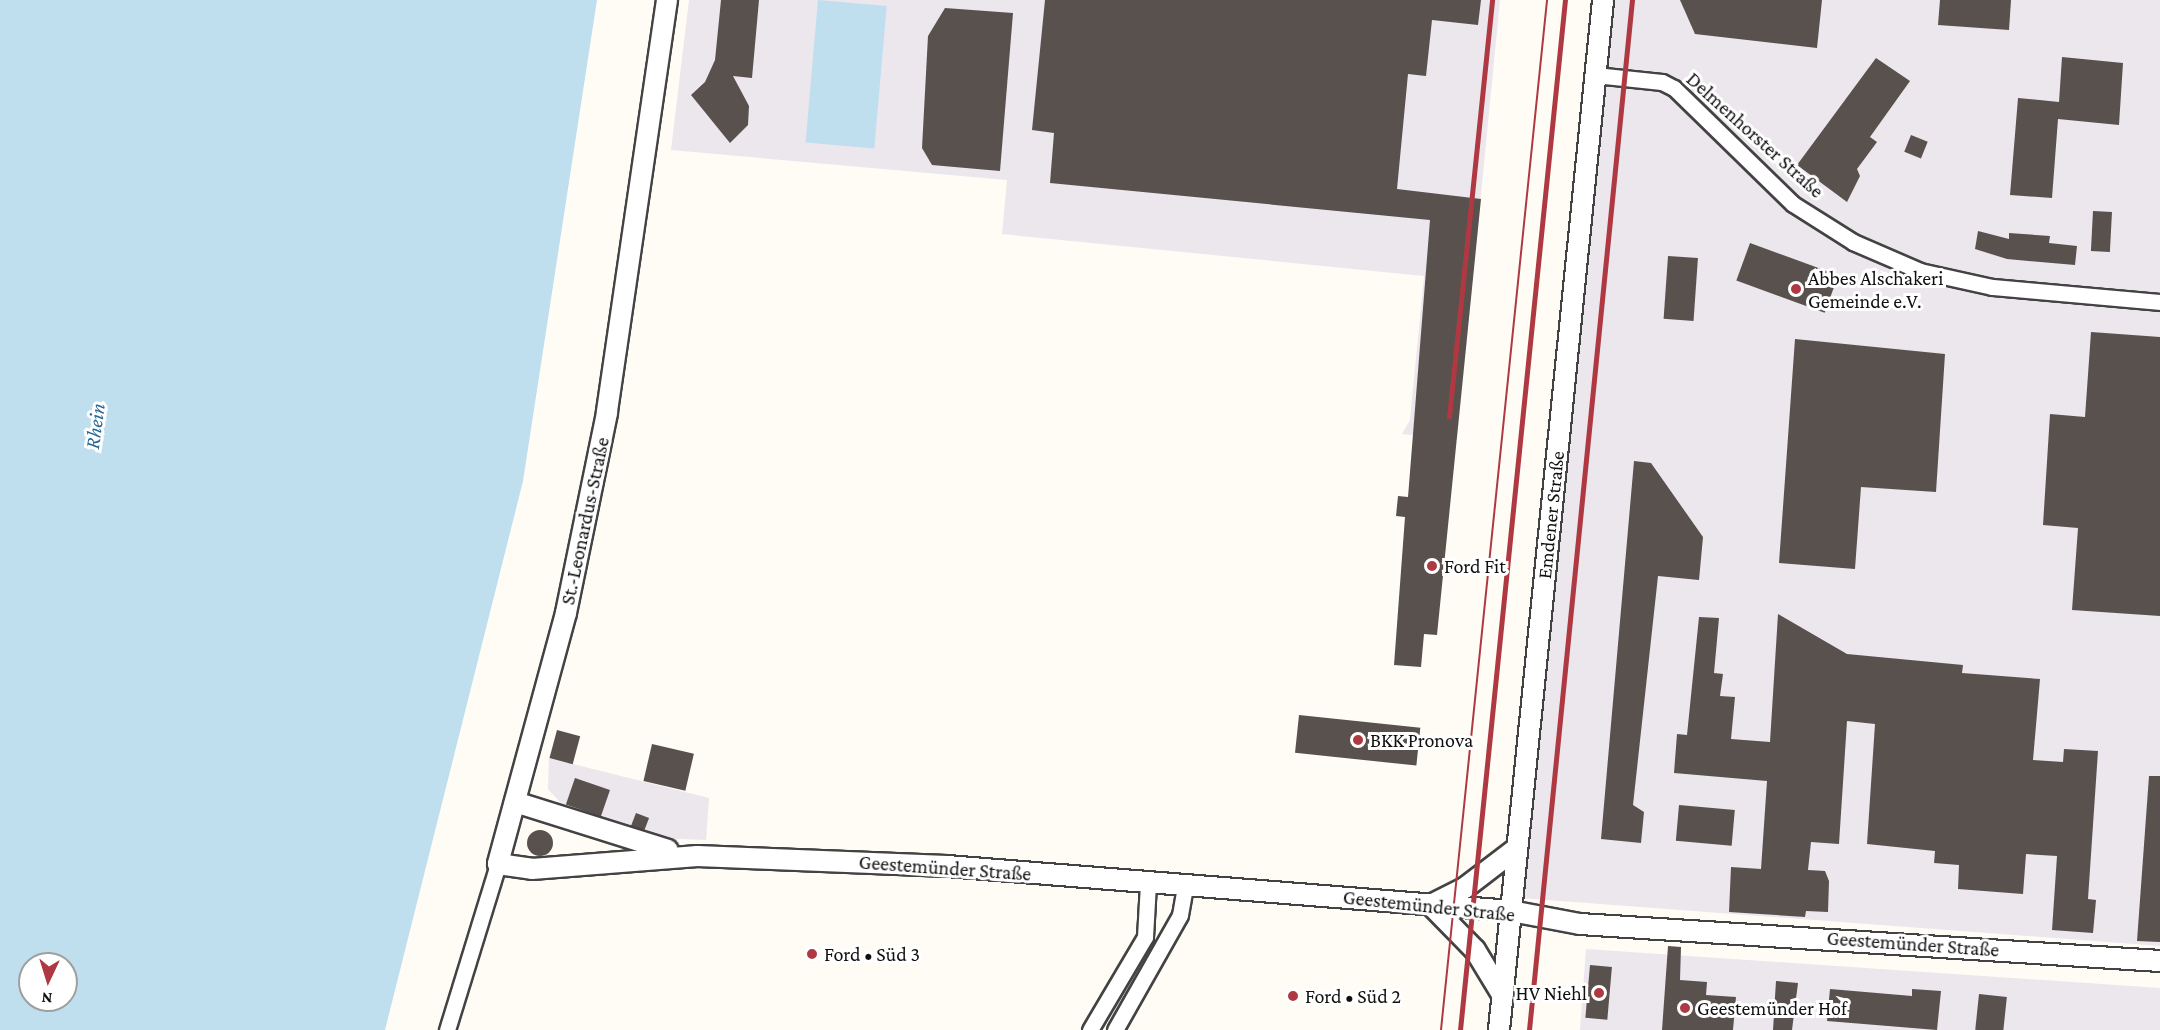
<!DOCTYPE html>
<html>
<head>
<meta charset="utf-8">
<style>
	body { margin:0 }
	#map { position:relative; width:2160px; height:1030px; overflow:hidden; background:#fefcf5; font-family:"Crimson Pro",serif }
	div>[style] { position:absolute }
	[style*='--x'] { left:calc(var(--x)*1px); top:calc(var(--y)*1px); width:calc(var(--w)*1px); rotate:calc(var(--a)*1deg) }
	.industrial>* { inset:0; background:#ece6ed }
	.water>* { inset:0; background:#bfdfef; transform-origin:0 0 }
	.building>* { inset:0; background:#58514e; transform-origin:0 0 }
	.round { border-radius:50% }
	.roads { filter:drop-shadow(2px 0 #434343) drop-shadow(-2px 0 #434343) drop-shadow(0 2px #434343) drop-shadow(0 -2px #434343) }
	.minor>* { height:15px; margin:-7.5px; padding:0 7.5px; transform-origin:7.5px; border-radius:7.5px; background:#fff }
	.tertiary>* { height:20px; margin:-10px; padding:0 10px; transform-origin:10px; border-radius:10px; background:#fff }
	.tram>* { height:1.5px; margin:-0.75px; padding:0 0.75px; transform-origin:0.75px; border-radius:0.75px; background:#af3942 }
	.rail>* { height:4.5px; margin:-2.25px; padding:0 2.25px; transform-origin:2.25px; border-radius:2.25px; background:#af3942 }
	.dots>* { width:16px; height:16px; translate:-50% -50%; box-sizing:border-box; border:3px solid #fff; border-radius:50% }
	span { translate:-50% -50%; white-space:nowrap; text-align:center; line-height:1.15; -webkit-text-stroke:6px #fff; paint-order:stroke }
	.street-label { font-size:20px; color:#101010 }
	.poi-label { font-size:20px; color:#101010 }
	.left { translate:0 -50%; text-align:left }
	.right { translate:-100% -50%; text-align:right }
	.water-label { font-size:21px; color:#286893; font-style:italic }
	.north { position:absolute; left:18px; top:952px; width:60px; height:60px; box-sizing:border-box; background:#fff; border:2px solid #9f9f9f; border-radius:50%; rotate:184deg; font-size:16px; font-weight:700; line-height:24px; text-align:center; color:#101010 }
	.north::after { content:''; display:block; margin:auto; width:21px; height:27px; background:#af3942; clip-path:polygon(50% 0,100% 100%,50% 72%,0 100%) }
</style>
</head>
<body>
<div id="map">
	<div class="industrial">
		<i style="clip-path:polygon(689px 0,1500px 0,1457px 440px,1402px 434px,1410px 420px,1424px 276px,1002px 234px,1007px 180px,671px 150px)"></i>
		<i style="clip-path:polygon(1600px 0,2160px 0,2160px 946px,1522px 898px)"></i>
		<i style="clip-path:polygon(549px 758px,709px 798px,706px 840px,657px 838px,560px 802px,548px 789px)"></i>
		<i style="clip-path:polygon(1586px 949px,2160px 988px,2160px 1030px,1580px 1030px)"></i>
	</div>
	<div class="water">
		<i style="clip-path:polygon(evenodd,0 0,597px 0,523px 481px,385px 1030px,0 1030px,0 0,30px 964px,66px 964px,66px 1000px,30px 1000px,30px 964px)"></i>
		<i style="left:818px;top:0;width:69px;height:143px;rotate:5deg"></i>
	</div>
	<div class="building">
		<i style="clip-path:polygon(721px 0,759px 0,752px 78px,733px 76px,749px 106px,748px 125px,730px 143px,691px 95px,705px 82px,715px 60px)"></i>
		<i style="clip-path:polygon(1045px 0,1481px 0,1478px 25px,1432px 20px,1426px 76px,1408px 74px,1397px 189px,1481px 199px,1437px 635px,1424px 634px,1421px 667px,1394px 665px,1405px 517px,1396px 516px,1398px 496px,1408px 497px,1430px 220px,1050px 183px,1054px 133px,1032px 130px)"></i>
		<i style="clip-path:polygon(1680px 0,1822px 0,1817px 48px,1695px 34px)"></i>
		<i style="clip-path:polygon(1940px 0,2011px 0,2009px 30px,1938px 25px)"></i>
		<i style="clip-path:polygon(945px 8px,1013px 13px,1000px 171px,932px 165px,922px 148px,928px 36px)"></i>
		<i style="clip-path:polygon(2062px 57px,2123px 63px,2119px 125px,2058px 119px,2052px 198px,2010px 195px,2018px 98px,2059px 102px)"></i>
		<i style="clip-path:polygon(1876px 58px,1910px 81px,1870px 137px,1877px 142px,1857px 169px,1860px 176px,1847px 202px,1797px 165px)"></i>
		<i style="left:1911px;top:135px;width:18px;height:18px;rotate:22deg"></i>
		<i style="left:2093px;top:211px;width:19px;height:40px;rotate:3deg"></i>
		<i style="clip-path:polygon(1978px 231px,2009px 239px,2009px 233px,2050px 236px,2049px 243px,2077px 246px,2075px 265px,2007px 259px,1975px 249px)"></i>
		<i style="left:1750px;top:243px;width:94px;height:40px;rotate:20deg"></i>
		<i style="left:1668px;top:256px;width:30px;height:63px;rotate:4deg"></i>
		<i style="clip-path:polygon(2091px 332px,2160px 337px,2160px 616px,2072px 610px,2078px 528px,2043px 525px,2050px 414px,2085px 417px)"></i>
		<i style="clip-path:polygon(1795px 339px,1945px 354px,1936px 492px,1861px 487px,1855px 569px,1779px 563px)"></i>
		<i style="clip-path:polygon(1634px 461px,1651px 463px,1703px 537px,1699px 580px,1658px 576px,1633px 805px,1644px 812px,1641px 843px,1601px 839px)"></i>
		<i style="clip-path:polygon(1778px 614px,1847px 654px,1963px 665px,1962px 673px,2040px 679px,2033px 760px,2063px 762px,2064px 749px,2098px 751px,2088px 899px,2096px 900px,2093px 933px,2052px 930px,2057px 856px,2026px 854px,2023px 894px,1958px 889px,1959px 865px,1934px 863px,1935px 851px,1867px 844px,1875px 724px,1847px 721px,1839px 844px,1811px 842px,1808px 870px,1825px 871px,1829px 881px,1828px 912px,1806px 911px,1805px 917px,1729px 912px,1731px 867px,1761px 869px,1767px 781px,1674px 773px,1677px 734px,1687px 735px,1699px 617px,1719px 618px,1714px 673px,1723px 674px,1720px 696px,1735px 697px,1731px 739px,1770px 742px)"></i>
		<i style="left:1299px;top:715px;width:122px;height:38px;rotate:6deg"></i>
		<i style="left:557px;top:730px;width:24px;height:29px;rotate:15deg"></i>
		<i style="left:652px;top:744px;width:43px;height:38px;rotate:13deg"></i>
		<i style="clip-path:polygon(2149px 776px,2160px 776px,2160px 942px,2137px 941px)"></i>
		<i style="left:575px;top:778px;width:37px;height:28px;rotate:19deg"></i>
		<i style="left:1679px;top:805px;width:56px;height:36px;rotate:5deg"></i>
		<i style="left:636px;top:813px;width:14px;height:14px;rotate:21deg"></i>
		<i class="round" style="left:527px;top:830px;width:26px;height:26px"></i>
		<i style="clip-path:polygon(1668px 946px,1681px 947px,1680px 980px,1707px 982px,1706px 995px,1736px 997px,1733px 1030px,1662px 1030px)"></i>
		<i style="left:1590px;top:965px;width:22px;height:53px;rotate:5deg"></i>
		<i style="clip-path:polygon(1776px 981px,1798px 983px,1792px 1030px,1773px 1030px)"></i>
		<i style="clip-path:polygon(1830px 989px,1912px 996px,1912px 989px,1941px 991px,1937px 1030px,1827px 1021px)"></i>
		<i style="left:1979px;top:994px;width:28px;height:36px;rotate:6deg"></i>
	</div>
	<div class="roads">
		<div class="minor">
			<i style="--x:1595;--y:75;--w:67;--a:6"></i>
			<i style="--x:1662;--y:82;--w:13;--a:27"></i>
			<i style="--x:1674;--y:88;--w:166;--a:44.3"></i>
			<i style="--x:1793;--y:204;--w:71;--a:32.3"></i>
			<i style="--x:1853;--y:242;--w:73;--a:23.4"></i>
			<i style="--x:1920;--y:271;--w:74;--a:12.5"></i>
			<i style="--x:1992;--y:287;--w:169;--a:5.1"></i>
			<i style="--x:447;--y:1030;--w:174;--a:-72.9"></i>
			<i style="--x:1090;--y:1030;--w:108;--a:-59.4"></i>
			<i style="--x:1145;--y:937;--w:53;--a:-86.8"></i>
			<i style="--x:1115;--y:1030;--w:132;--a:-60.5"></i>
			<i style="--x:1180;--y:915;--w:28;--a:-80"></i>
		</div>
		<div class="tertiary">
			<i style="--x:667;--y:0;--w:417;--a:98.3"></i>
			<i style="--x:607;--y:413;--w:204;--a:101.6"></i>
			<i style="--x:566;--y:613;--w:260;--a:105.2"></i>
			<i style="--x:498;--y:864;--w:34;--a:8"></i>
			<i style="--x:532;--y:869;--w:166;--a:-4.5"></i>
			<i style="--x:697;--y:856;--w:250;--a:2.3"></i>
			<i style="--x:947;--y:866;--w:566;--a:4.56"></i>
			<i style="--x:1511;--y:911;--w:70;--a:10.7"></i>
			<i style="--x:1580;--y:924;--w:581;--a:3.65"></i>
			<i style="--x:515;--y:802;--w:160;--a:17.4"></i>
			<i style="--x:1503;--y:996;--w:54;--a:-121.3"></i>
			<i style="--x:1475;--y:950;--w:63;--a:-134.4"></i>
			<i style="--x:1431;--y:905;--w:39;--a:-27"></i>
			<i style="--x:1466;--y:887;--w:64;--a:-37.4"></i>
			<i style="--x:1499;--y:1030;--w:1035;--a:-84.23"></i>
		</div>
	</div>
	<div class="tram">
		<i style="--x:1441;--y:1030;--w:1035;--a:-84.12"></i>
	</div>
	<div class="rail">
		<i style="--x:1449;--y:417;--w:419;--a:-84.1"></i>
		<i style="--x:1460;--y:1030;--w:1035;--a:-84.18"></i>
		<i style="--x:1529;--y:1030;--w:1035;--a:-84.29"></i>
	</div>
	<div class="dots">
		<i style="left:1796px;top:289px;background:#af3942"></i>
		<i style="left:1432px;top:566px;background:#af3942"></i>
		<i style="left:1358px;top:740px;background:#af3942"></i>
		<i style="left:812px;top:954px;background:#af3942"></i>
		<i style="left:1599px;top:993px;background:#af3942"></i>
		<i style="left:1293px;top:996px;background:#af3942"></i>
		<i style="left:1685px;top:1008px;background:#af3942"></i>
	</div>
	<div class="street-label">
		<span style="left:1755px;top:135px;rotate:42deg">Delmenhorster Straße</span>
		<span style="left:1551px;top:515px;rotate:-84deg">Emdener Straße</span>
		<span style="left:585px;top:521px;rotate:-78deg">St.-Leonardus-Straße</span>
		<span style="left:945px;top:868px;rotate:4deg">Geestemünder Straße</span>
		<span style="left:1429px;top:906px;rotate:6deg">Geestemünder Straße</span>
		<span style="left:1913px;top:944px;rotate:4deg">Geestemünder Straße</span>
	</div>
	<div class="poi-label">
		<span class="left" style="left:1808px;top:290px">Abbes Alschakeri<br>Gemeinde e.V.</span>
		<span class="left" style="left:1444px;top:566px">Ford Fit</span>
		<span class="left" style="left:1370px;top:740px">BKK Pronova</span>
		<span class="left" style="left:824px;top:954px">Ford • Süd 3</span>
		<span class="right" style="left:1587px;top:993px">HV Niehl</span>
		<span class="left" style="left:1305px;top:996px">Ford • Süd 2</span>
		<span class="left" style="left:1697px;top:1008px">Geestemünder Hof</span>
	</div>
	<div class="water-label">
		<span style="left:95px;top:426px;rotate:-82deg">Rhein</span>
	</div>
	<div class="north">N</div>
</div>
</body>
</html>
